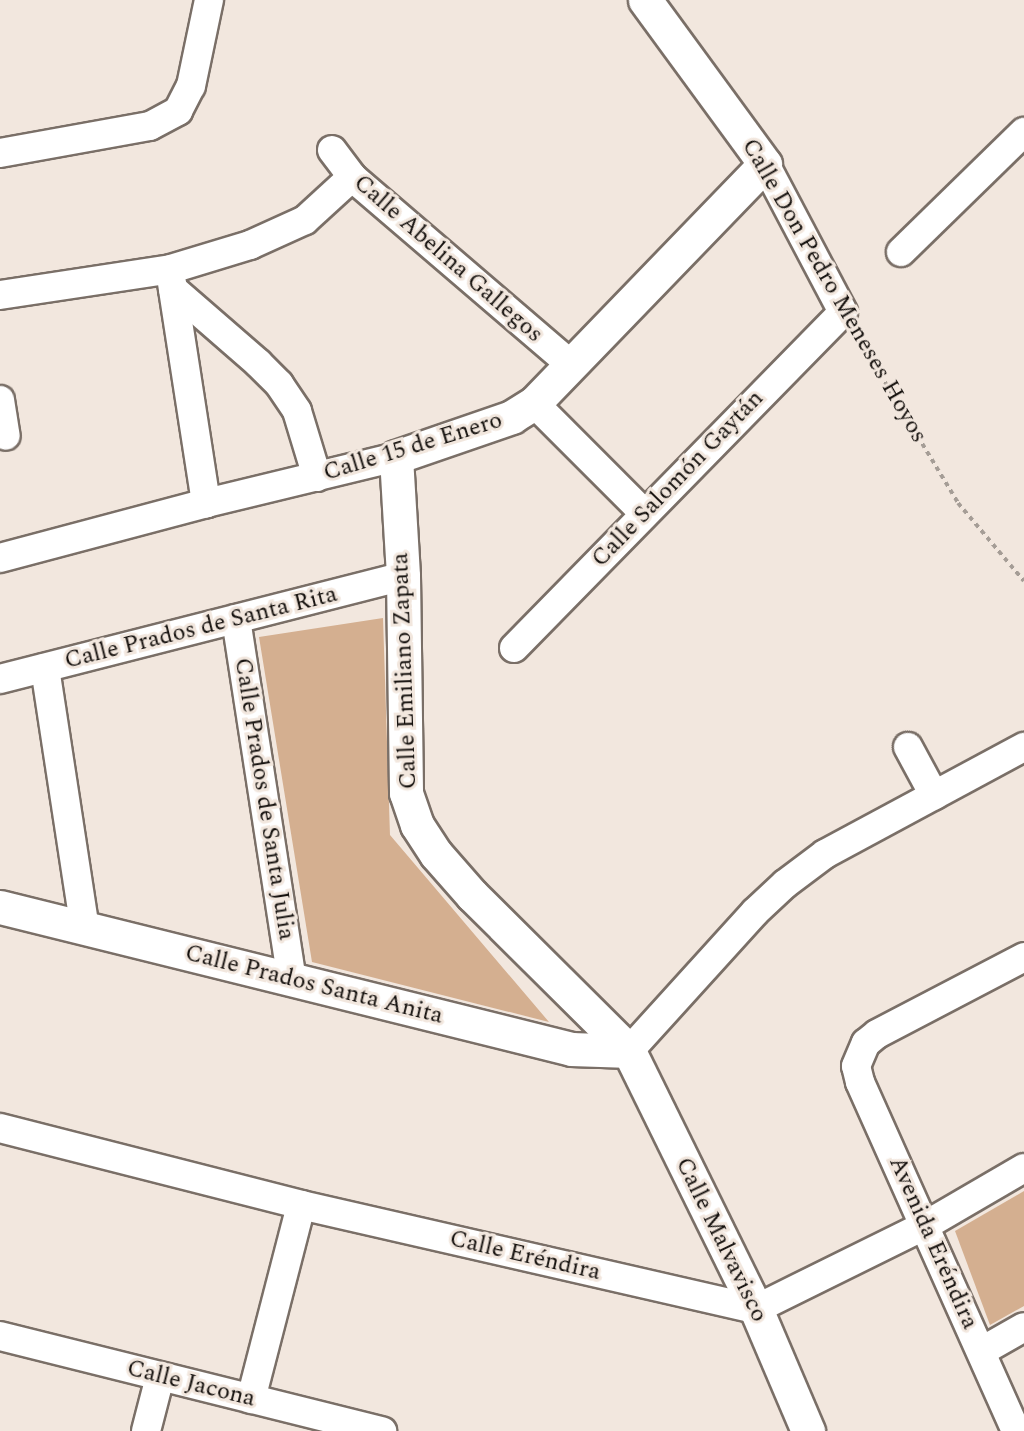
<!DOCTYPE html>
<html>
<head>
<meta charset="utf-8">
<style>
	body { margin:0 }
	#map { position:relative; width:1024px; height:1431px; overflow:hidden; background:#f2e7de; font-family:Spectral,serif }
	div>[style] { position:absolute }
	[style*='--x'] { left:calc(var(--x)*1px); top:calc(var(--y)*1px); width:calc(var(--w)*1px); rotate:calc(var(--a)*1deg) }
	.green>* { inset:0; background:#d4af90 }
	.path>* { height:4px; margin-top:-2px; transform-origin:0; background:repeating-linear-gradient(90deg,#a59d96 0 4.5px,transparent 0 9px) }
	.roads { filter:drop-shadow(2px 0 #7a6f67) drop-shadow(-2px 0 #7a6f67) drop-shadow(0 2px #7a6f67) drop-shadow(0 -2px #7a6f67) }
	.minor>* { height:28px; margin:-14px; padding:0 14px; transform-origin:14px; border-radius:14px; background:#fff }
	.tertiary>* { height:33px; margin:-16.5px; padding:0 16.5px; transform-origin:16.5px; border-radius:16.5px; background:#fff }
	span { translate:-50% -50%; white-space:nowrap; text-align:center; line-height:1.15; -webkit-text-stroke:6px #f2e7de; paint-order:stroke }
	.street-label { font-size:24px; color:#130f0c }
</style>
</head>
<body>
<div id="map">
	<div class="green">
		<i style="clip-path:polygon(383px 618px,390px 835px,549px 1022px,312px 962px,259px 637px)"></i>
		<i style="clip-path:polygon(1024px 1191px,1024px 1306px,990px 1325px,955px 1231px)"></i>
	</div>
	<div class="path">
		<i style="--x:857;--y:336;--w:195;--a:58.8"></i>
		<i style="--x:958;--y:503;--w:102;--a:49.8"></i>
	</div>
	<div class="roads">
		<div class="minor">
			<i style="--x:332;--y:150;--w:34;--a:53"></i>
			<i style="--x:352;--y:177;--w:286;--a:40.6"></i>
			<i style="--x:0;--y:153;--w:152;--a:-10.2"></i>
			<i style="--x:150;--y:126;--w:32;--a:-28"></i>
			<i style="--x:178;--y:111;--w:28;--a:-63"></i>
			<i style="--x:191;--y:86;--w:88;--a:-78.2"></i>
			<i style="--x:901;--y:252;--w:172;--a:-44.3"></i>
			<i style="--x:172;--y:283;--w:223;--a:81.2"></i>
			<i style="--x:173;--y:289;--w:113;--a:41"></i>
			<i style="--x:258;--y:363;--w:30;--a:45"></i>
			<i style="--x:279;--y:384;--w:32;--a:56"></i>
			<i style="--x:297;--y:411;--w:69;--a:73.1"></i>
			<i style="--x:0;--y:295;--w:173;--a:-8.6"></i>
			<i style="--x:171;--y:269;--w:83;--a:-16.9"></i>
			<i style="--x:250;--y:245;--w:60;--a:-24.4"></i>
			<i style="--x:305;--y:220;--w:64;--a:-42.5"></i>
			<i style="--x:0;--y:400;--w:36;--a:81"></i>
			<i style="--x:534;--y:403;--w:156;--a:45"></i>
			<i style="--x:0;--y:558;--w:213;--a:-14.9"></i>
			<i style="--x:206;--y:503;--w:195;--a:-13.6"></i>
			<i style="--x:236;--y:619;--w:364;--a:81.2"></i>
			<i style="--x:514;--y:648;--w:470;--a:-45.6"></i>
			<i style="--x:843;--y:312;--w:167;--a:-117.8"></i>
			<i style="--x:45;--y:668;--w:264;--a:81.3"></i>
			<i style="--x:0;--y:679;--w:416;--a:-14.3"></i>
			<i style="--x:908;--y:747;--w:55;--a:61.6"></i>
			<i style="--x:629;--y:1051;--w:188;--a:-47.8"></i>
			<i style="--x:755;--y:912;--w:41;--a:-43"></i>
			<i style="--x:785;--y:884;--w:50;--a:-36.9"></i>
			<i style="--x:825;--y:854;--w:226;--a:-28.3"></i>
			<i style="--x:0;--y:1128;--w:311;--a:14.3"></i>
			<i style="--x:301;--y:1205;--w:467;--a:12.9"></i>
			<i style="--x:756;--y:1309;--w:190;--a:-26.3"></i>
			<i style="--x:926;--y:1225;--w:113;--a:-30.2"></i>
			<i style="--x:0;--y:1336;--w:394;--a:14"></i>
			<i style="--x:982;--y:1351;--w:48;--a:-29.7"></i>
			<i style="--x:251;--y:1399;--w:200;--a:-75.5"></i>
			<i style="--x:146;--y:1431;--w:56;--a:-75.5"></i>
			<i style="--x:1016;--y:1431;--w:382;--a:-114.1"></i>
			<i style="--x:860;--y:1082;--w:16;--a:-104"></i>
			<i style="--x:856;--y:1066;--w:25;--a:-67"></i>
			<i style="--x:866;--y:1043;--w:14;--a:-39"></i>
			<i style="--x:877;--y:1034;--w:166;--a:-27.6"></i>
		</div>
		<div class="tertiary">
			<i style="--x:645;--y:0;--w:203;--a:53.8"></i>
			<i style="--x:765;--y:164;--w:332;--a:134"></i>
			<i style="--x:534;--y:403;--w:26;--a:148"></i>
			<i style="--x:512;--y:417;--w:123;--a:161"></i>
			<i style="--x:396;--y:457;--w:119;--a:86.6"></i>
			<i style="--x:403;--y:576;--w:217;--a:89.2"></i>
			<i style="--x:406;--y:793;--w:34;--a:71"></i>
			<i style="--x:417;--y:825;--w:35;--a:57"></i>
			<i style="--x:436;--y:854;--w:55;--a:48.7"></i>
			<i style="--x:472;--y:895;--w:221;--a:44.8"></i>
			<i style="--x:629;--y:1051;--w:288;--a:63.8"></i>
			<i style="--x:756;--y:1309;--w:133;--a:66.9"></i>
			<i style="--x:0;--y:907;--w:589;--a:13.94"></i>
			<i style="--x:572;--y:1049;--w:57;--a:2"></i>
		</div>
	</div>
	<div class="street-label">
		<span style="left:448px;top:259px;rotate:41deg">Calle Abelina Gallegos</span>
		<span style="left:834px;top:291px;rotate:60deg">Calle Don Pedro Meneses Hoyos</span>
		<span style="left:413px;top:447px;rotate:-17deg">Calle 15 de Enero</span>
		<span style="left:678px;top:479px;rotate:-46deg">Calle Salomón Gaytán</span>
		<span style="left:201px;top:628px;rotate:-14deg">Calle Prados de Santa Rita</span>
		<span style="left:405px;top:671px;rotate:-92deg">Calle Emiliano Zapata</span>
		<span style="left:264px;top:799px;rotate:81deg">Calle Prados de Santa Julia</span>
		<span style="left:314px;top:985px;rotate:14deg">Calle Prados Santa Anita</span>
		<span style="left:721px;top:1240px;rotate:64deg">Calle Malvavisco</span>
		<span style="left:933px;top:1243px;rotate:66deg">Avenida Eréndira</span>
		<span style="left:525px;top:1256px;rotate:13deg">Calle Eréndira</span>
		<span style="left:191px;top:1384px;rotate:14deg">Calle Jacona</span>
	</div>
</div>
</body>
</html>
